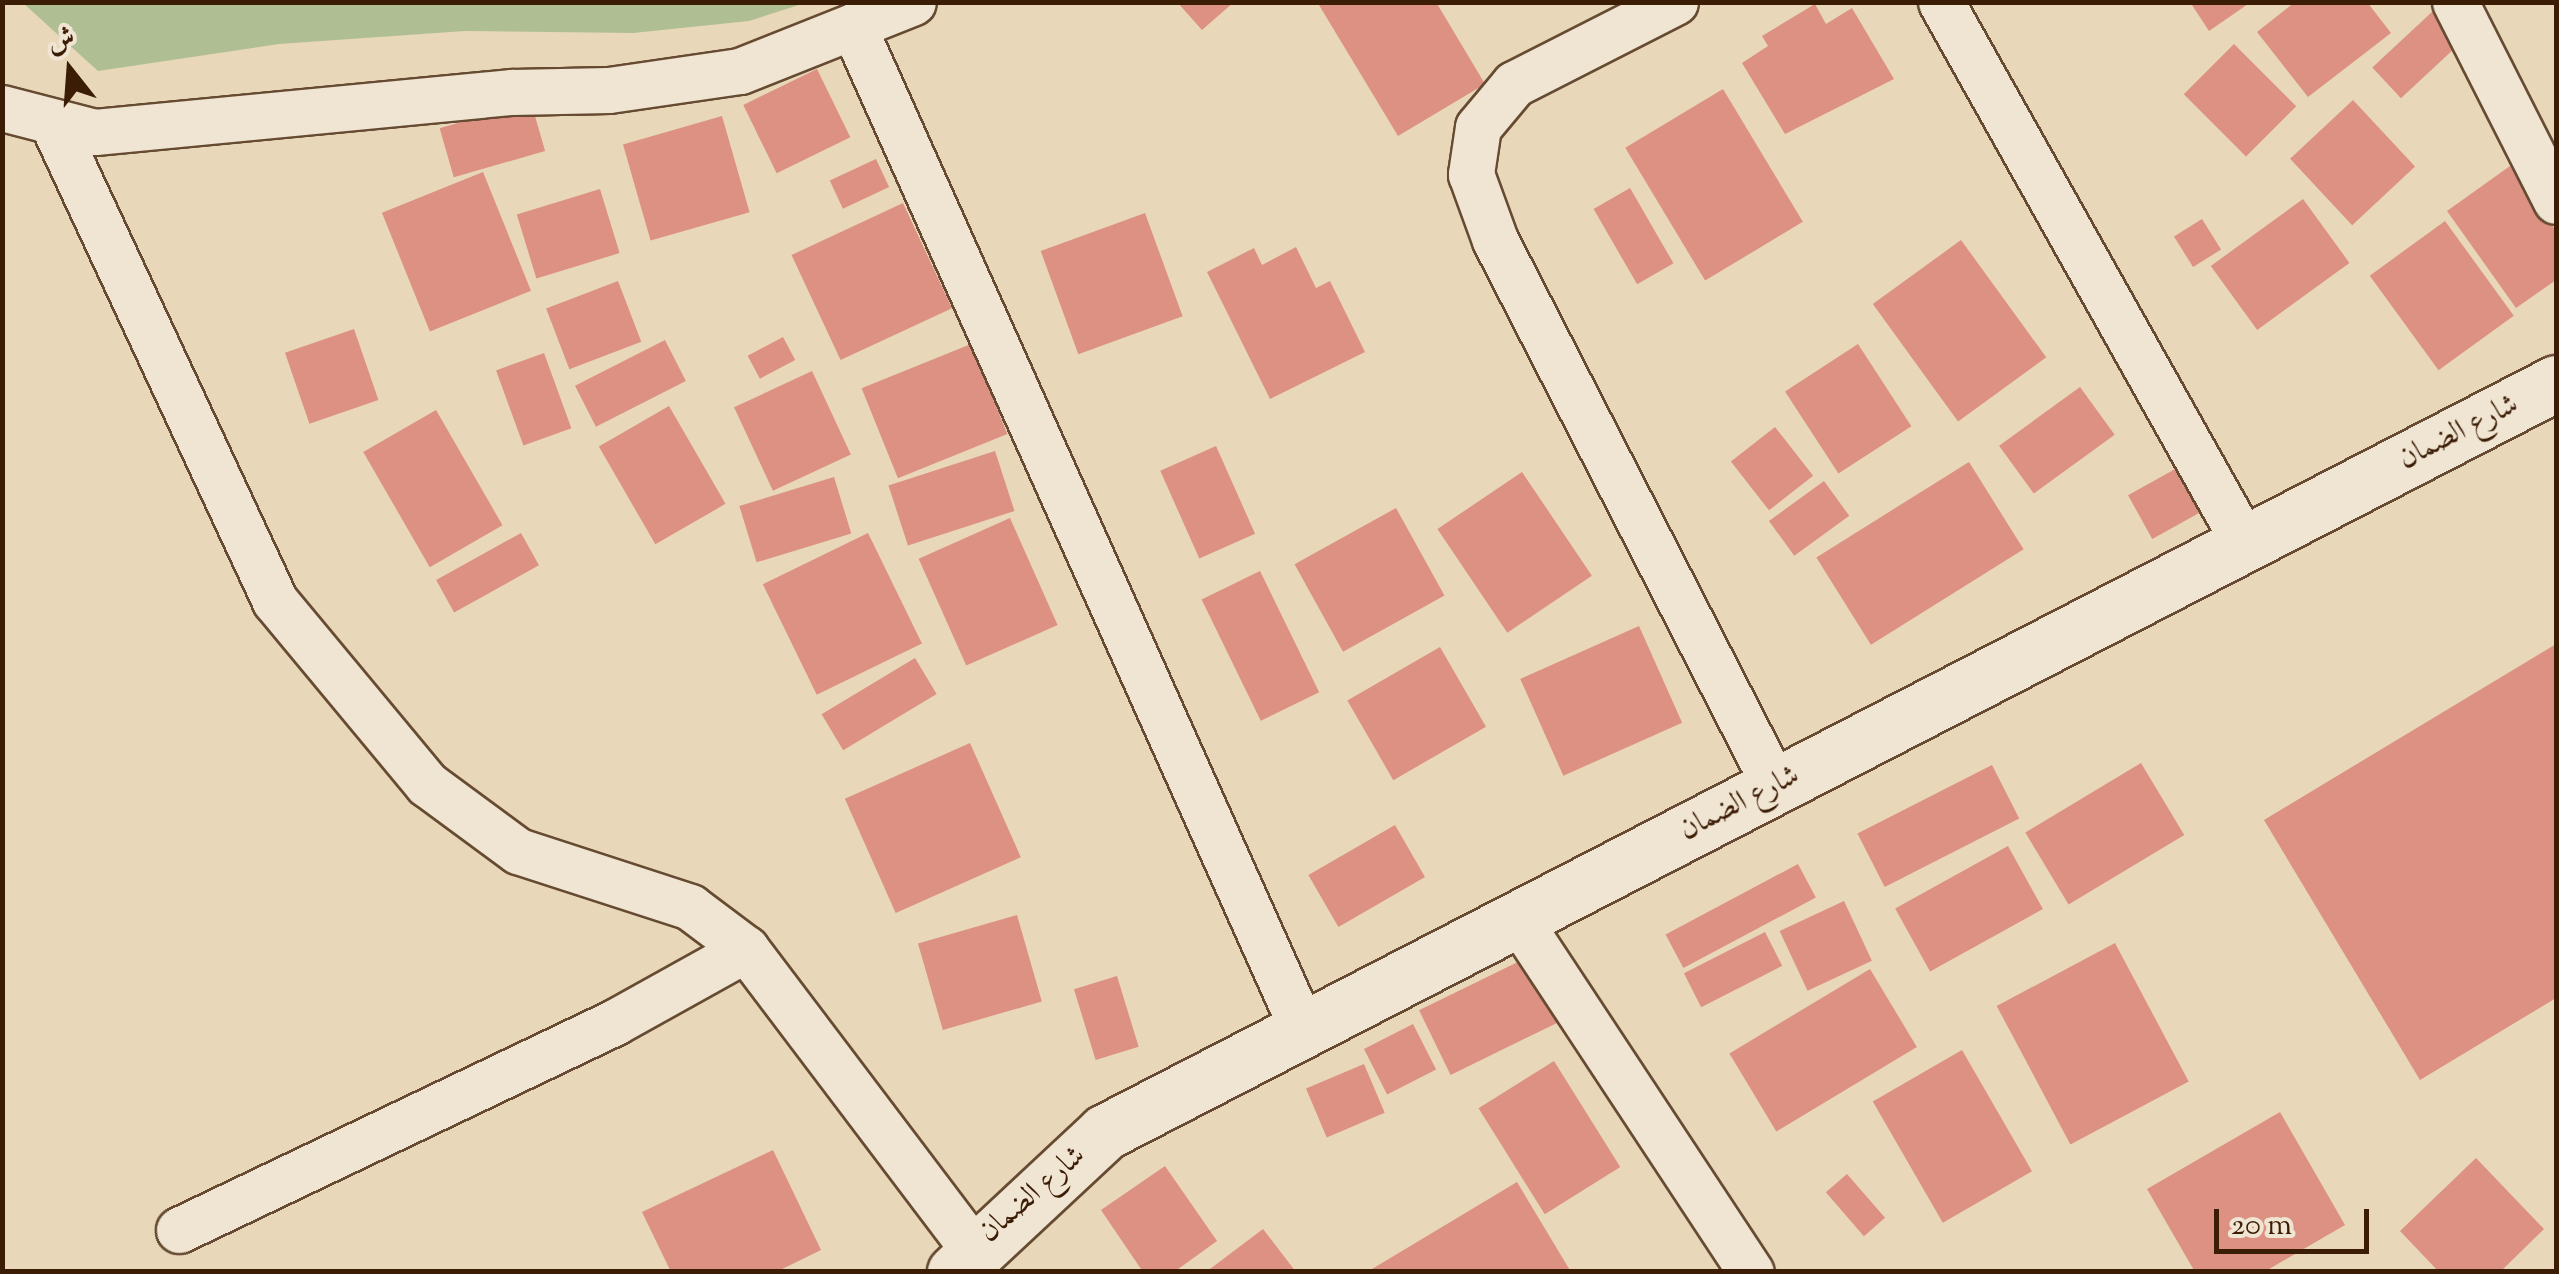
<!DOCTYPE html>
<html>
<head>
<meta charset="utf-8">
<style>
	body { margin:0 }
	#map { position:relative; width:2559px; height:1274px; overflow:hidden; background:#e8d7b9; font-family:"Sorts Mill Goudy",Amiri,serif }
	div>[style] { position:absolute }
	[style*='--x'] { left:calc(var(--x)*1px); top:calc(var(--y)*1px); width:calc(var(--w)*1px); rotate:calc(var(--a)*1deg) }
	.green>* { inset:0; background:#b0bf93 }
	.building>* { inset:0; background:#dd9182; transform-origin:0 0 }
	.roads { filter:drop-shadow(2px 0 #664b32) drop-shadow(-2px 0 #664b32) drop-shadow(0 2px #664b32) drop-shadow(0 -2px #664b32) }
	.minor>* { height:45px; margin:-22.5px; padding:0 22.5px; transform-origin:22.5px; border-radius:22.5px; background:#f0e5d2 }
	.tertiary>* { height:55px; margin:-27.5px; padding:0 27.5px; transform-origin:27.5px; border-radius:27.5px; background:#f0e5d2 }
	span { translate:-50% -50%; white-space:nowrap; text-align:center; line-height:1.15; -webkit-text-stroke:9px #f0e5d2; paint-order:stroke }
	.street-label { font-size:30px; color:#3b1c05 }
	.frame { position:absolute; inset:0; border:5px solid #3b1c05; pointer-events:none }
	.north { position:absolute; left:20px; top:20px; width:100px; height:100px; -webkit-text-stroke:8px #f0e5d2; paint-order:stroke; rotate:343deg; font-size:28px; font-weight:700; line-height:40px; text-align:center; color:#3b1c05 }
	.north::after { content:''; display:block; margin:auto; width:35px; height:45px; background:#3b1c05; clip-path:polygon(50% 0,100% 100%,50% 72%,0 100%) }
	.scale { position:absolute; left:2214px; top:1209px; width:155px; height:45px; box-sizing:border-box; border:5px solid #3b1c05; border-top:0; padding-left:12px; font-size:30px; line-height:35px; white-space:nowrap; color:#3b1c05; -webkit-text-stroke:8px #f0e5d2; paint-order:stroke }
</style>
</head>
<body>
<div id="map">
	<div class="green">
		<i style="clip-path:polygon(23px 3px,805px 3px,749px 21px,633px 33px,465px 31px,279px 44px,98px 71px)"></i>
	</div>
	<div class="building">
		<i style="clip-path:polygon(1177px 2px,1234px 2px,1202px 30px)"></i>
		<i style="clip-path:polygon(1436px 2px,1485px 84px,1398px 136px,1319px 5px)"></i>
		<i style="clip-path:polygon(2190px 2px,2251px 2px,2209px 31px)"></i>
		<i style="clip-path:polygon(2295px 2px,2367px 2px,2391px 33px,2308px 97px,2257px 32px)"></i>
		<i style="clip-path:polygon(1815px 4px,1826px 24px,1852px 8px,1894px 79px,1785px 134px,1742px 63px,1768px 46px,1762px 36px)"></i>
		<i style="left:2433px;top:11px;width:42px;height:83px;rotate:47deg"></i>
		<i style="left:2234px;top:44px;width:88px;height:71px;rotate:45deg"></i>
		<i style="left:817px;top:69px;width:76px;height:82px;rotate:64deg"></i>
		<i style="left:1723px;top:89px;width:155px;height:114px;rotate:59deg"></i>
		<i style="left:2353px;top:100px;width:91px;height:86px;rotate:47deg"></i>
		<i style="left:531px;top:102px;width:51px;height:95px;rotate:74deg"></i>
		<i style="left:722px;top:116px;width:100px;height:103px;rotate:74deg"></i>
		<i style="left:876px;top:159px;width:31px;height:51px;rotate:65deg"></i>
		<i style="clip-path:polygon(2510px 166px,2556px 231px,2556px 280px,2516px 308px,2447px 211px)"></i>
		<i style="left:483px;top:172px;width:128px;height:109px;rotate:68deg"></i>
		<i style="left:1630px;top:188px;width:87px;height:42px;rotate:60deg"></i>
		<i style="left:600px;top:189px;width:67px;height:87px;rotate:73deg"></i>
		<i style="left:2303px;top:199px;width:79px;height:114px;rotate:54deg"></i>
		<i style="left:903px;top:203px;width:116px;height:123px;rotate:65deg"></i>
		<i style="left:1145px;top:213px;width:110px;height:111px;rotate:70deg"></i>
		<i style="left:2202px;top:219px;width:36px;height:33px;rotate:58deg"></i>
		<i style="left:2445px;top:221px;width:117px;height:93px;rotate:54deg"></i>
		<i style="left:1961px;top:240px;width:145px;height:109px;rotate:54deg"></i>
		<i style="clip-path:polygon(1296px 247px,1316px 288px,1330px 281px,1365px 352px,1270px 399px,1207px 272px,1254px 248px,1262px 265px)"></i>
		<i style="left:618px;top:281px;width:65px;height:77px;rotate:69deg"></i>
		<i style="left:354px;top:329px;width:75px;height:73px;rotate:71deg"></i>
		<i style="left:783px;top:337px;width:26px;height:40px;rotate:62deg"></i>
		<i style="left:665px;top:340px;width:46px;height:101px;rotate:63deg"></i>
		<i style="left:971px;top:344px;width:97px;height:118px;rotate:68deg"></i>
		<i style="left:1858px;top:344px;width:98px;height:87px;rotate:57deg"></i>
		<i style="left:544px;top:353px;width:80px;height:51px;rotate:70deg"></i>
		<i style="left:812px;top:371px;width:92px;height:86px;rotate:65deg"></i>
		<i style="left:2080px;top:387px;width:59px;height:100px;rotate:54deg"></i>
		<i style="left:669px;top:406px;width:113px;height:81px;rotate:60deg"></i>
		<i style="left:436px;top:410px;width:133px;height:84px;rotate:60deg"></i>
		<i style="left:1775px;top:427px;width:62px;height:56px;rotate:52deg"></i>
		<i style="left:1216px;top:446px;width:96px;height:61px;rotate:66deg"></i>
		<i style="left:995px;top:451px;width:63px;height:112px;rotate:72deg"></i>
		<i style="left:1969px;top:462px;width:103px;height:180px;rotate:58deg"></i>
		<i style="left:2177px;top:468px;width:50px;height:56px;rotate:61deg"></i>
		<i style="left:1522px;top:472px;width:125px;height:102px;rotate:56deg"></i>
		<i style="left:834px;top:477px;width:59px;height:99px;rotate:73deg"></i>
		<i style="left:1824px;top:481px;width:43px;height:68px;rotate:54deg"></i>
		<i style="left:1396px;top:508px;width:100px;height:116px;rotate:61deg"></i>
		<i style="left:1010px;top:518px;width:117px;height:100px;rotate:66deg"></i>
		<i style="left:521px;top:533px;width:37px;height:97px;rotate:61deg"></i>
		<i style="left:868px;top:533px;width:123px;height:117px;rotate:64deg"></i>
		<i style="left:1260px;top:571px;width:135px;height:65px;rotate:64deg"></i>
		<i style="left:1639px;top:626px;width:106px;height:130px;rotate:66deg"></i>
		<i style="clip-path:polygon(2556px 644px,2556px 998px,2420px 1080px,2264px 820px)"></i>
		<i style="left:1440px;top:647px;width:92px;height:107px;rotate:60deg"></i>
		<i style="left:915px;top:658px;width:42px;height:109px;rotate:59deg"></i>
		<i style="left:970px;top:743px;width:125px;height:137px;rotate:66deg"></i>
		<i style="left:2141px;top:763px;width:84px;height:135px;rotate:59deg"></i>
		<i style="left:1992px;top:765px;width:60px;height:151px;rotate:63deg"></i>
		<i style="left:1395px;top:825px;width:60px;height:100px;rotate:60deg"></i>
		<i style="left:2008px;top:846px;width:72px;height:129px;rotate:61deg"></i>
		<i style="left:1798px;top:864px;width:38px;height:150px;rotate:62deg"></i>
		<i style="left:1844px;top:901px;width:66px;height:71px;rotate:65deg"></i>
		<i style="left:1017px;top:915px;width:90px;height:103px;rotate:74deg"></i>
		<i style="left:1765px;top:932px;width:38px;height:91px;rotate:63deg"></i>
		<i style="left:2115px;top:943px;width:157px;height:134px;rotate:62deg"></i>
		<i style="left:1526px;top:958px;width:72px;height:119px;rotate:64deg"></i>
		<i style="left:1870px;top:969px;width:91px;height:164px;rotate:59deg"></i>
		<i style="left:1117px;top:976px;width:74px;height:45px;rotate:73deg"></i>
		<i style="left:1413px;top:1024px;width:51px;height:55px;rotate:63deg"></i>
		<i style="left:1962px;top:1050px;width:140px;height:103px;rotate:60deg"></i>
		<i style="left:1554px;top:1061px;width:125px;height:89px;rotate:58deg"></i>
		<i style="left:1364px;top:1064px;width:53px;height:63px;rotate:67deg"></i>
		<i style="clip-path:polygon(2280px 1112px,2345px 1225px,2264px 1272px,2195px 1272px,2147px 1189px)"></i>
		<i style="clip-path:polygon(773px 1150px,821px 1250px,776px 1272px,671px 1272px,642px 1212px)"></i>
		<i style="clip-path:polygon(2476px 1158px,2544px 1229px,2500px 1272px,2439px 1272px,2400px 1231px)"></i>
		<i style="clip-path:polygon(1165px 1166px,1217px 1241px,1174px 1272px,1143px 1272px,1101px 1210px)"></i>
		<i style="left:1847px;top:1174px;width:58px;height:28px;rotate:49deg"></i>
		<i style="clip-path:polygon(1517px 1182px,1571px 1272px,1367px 1272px)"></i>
		<i style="clip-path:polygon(1263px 1229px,1296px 1272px,1206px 1272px)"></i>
	</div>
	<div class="roads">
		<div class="minor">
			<i style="--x:1675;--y:2;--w:181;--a:153"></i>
			<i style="--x:1514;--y:84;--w:56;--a:129.9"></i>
			<i style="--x:1478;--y:127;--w:48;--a:98.5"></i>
			<i style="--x:1471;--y:174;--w:70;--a:70"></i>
			<i style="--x:1495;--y:240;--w:614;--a:62.85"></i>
			<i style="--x:1941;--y:2;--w:621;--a:60.71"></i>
			<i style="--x:2455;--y:2;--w:223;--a:63.1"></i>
			<i style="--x:853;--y:26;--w:1100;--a:65.86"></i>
			<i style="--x:2;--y:108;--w:96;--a:14.5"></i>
			<i style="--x:95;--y:132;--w:419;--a:-5.5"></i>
			<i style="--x:512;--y:92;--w:97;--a:-1.2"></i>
			<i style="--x:609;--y:90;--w:132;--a:-8.3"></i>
			<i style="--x:740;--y:71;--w:186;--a:-21.7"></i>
			<i style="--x:53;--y:124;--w:526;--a:65.04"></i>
			<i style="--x:275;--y:601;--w:238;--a:50.3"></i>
			<i style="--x:427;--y:784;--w:113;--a:36.4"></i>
			<i style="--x:518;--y:851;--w:181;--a:18"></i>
			<i style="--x:690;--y:907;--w:70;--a:36.9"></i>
			<i style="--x:746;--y:949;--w:375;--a:52.9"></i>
			<i style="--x:1518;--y:919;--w:423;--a:56.6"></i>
			<i style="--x:179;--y:1230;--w:483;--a:-25.5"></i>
			<i style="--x:615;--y:1022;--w:150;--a:-29.1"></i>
		</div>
		<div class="tertiary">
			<i style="--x:955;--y:1272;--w:205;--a:-43"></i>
			<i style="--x:1105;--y:1132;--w:1633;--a:-27.3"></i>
		</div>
	</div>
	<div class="street-label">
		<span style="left:2459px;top:433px;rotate:-27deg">شارع الضمان</span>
		<span style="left:1740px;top:804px;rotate:-27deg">شارع الضمان</span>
		<span style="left:1033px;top:1195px;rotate:-41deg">شارع الضمان</span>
	</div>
	<div class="frame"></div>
	<div class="north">ش</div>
	<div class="scale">20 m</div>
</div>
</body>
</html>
